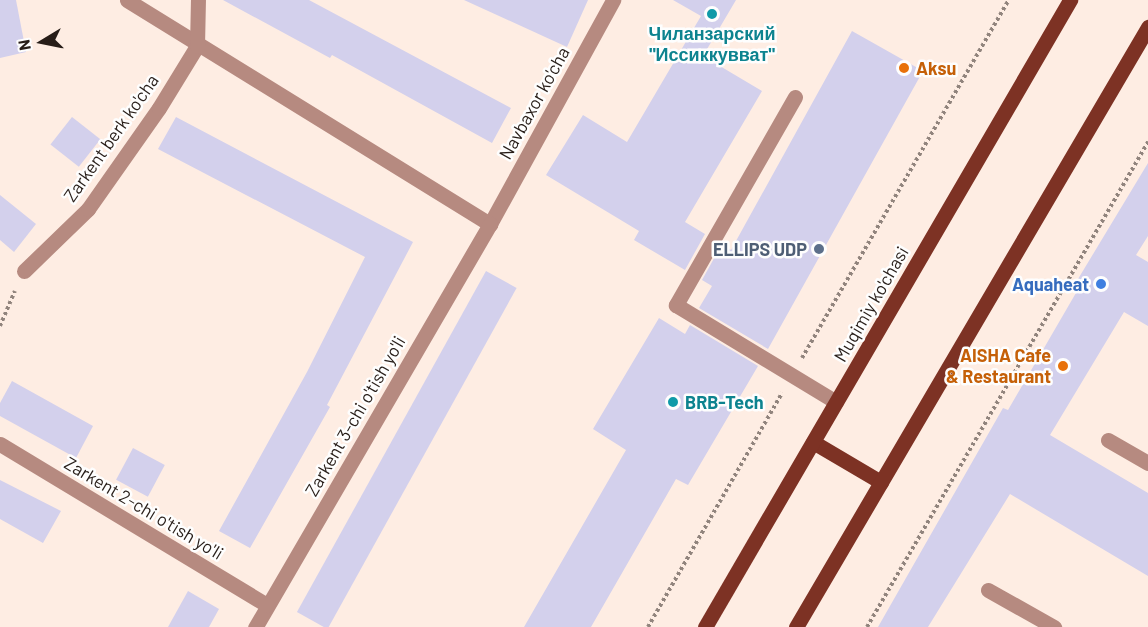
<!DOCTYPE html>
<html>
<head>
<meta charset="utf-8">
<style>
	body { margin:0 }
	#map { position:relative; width:1148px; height:627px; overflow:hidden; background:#feede3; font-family:Barlow,sans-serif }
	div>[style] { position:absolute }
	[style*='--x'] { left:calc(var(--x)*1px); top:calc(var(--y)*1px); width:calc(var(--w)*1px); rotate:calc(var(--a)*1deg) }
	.building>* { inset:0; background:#d3d0ec; transform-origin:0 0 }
	.path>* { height:4px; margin-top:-2px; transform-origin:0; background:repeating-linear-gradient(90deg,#91847d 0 3px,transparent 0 6px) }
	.service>* { height:15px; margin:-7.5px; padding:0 7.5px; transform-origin:7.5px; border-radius:7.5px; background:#b68a80 }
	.minor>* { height:15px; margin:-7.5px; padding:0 7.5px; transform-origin:7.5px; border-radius:7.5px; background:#b68a80 }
	.primary>* { height:15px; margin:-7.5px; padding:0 7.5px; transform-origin:7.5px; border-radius:7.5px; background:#7d3224 }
	.dots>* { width:16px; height:16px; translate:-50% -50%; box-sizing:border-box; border:3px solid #fefefe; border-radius:50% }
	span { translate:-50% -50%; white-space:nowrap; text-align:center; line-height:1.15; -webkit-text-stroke:5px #fefefe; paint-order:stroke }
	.culture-label { font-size:18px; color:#0d838f; font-weight:700 }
	.left { translate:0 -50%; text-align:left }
	.food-label { font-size:18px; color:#c56008; font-weight:700 }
	.right { translate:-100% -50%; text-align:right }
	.street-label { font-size:18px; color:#271d18 }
	.service-label { font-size:18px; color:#4e5e75; font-weight:700 }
	.shop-label { font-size:18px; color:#366cbe; font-weight:700 }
	.north { position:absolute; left:12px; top:12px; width:60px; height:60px; -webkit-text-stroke:4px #fefefe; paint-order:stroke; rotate:260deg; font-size:16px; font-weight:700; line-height:24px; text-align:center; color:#271d18 }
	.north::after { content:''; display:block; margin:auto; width:21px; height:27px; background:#271d18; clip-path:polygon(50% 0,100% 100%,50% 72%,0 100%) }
</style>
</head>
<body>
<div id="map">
	<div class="building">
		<i style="clip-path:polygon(0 0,16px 0,26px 52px,0 58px)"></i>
		<i style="clip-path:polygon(223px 0,309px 0,511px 108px,492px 143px,332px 55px,330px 58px)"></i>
		<i style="clip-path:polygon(464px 0,588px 0,567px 47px)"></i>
		<i style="clip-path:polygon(673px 0,736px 0,703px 56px,762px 91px,685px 222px,705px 234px,685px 270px,634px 240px,639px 231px,546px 175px,583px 115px,627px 142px,701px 16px)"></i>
		<i style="clip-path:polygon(852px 31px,923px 71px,768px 349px,699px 308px,712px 286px,702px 280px,722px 244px,731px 250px)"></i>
		<i style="left:72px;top:117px;width:36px;height:35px;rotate:38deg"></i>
		<i style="clip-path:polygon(176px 117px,413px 242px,327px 405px,330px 407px,250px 548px,219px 531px,307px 372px,365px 257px,158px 149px)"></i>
		<i style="clip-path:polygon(1148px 163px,1148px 236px,1136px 255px,1148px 262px,1148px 326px,1124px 312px,1050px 435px,1148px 493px,1148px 576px,1010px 494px,928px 627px,878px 627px,1003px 408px,1008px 410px,1080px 286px,1075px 284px)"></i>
		<i style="clip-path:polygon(0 195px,36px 224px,14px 252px,0 240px)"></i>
		<i style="left:486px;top:271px;width:35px;height:390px;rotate:29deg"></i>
		<i style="clip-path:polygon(659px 318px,685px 334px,690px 325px,758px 366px,688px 485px,676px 479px,591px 627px,524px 627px,626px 450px,593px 429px)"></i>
		<i style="clip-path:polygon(12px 381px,93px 426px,76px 458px,0 416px,0 403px)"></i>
		<i style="left:133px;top:448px;width:36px;height:36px;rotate:28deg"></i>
		<i style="clip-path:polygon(0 480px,61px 511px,43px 543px,0 519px)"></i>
		<i style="clip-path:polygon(188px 591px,219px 609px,209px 627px,168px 627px)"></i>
	</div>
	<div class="path">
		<i style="--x:0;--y:326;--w:38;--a:-67"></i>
		<i style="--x:802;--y:358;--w:414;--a:-60"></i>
		<i style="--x:648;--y:627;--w:270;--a:-60.2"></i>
		<i style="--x:867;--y:627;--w:561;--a:-59.91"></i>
	</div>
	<div class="service">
		<i style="--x:795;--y:97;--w:240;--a:119.8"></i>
		<i style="--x:676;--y:305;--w:187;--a:31.2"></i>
		<i style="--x:490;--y:224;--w:256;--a:-61.2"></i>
		<i style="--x:1108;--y:440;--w:46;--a:29.9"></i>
		<i style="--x:988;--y:590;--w:76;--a:29.3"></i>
	</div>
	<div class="minor">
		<i style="--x:127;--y:0;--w:427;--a:31.7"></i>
		<i style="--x:490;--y:224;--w:467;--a:120.2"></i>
		<i style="--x:24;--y:271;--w:89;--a:-44.1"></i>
		<i style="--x:88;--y:209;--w:123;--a:-54.9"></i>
		<i style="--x:159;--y:108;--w:73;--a:-58.5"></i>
		<i style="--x:197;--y:46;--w:46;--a:-88.8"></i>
		<i style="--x:0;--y:444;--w:312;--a:31.1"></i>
	</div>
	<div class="primary">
		<i style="--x:813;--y:442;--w:79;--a:30.5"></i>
		<i style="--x:705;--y:627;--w:726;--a:-59.79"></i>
		<i style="--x:796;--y:627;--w:696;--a:-59.6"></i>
	</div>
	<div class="dots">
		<i style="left:712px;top:14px;background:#0f9aa8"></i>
		<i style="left:904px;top:68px;background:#e8710a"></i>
		<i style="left:819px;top:249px;background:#5c6f8a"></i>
		<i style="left:1101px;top:284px;background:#3f7fe0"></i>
		<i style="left:1063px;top:366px;background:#e8710a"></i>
		<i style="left:673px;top:402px;background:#0f9aa8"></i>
	</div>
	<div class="culture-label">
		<span style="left:712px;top:44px">Чиланзарский<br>"Иссиккувват"</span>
		<span class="left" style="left:685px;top:402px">BRB-Tech</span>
	</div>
	<div class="food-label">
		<span class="left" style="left:916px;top:68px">Aksu</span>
		<span class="right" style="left:1051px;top:366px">AISHA Cafe<br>&amp; Restaurant</span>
	</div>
	<div class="street-label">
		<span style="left:534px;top:103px;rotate:-61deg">Navbaxor ko'cha</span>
		<span style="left:111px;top:138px;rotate:-55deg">Zarkent berk ko'cha</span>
		<span style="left:871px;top:304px;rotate:-60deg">Muqimiy ko'chasi</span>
		<span style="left:355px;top:416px;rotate:-60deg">Zarkent 3-chi o'tish yo'li</span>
		<span style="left:144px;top:508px;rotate:31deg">Zarkent 2-chi o'tish yo'li</span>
	</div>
	<div class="service-label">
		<span class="right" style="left:807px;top:249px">ELLIPS UDP</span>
	</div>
	<div class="shop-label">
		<span class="right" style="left:1089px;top:284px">Aquaheat</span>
	</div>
	<div class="north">N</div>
</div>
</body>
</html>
